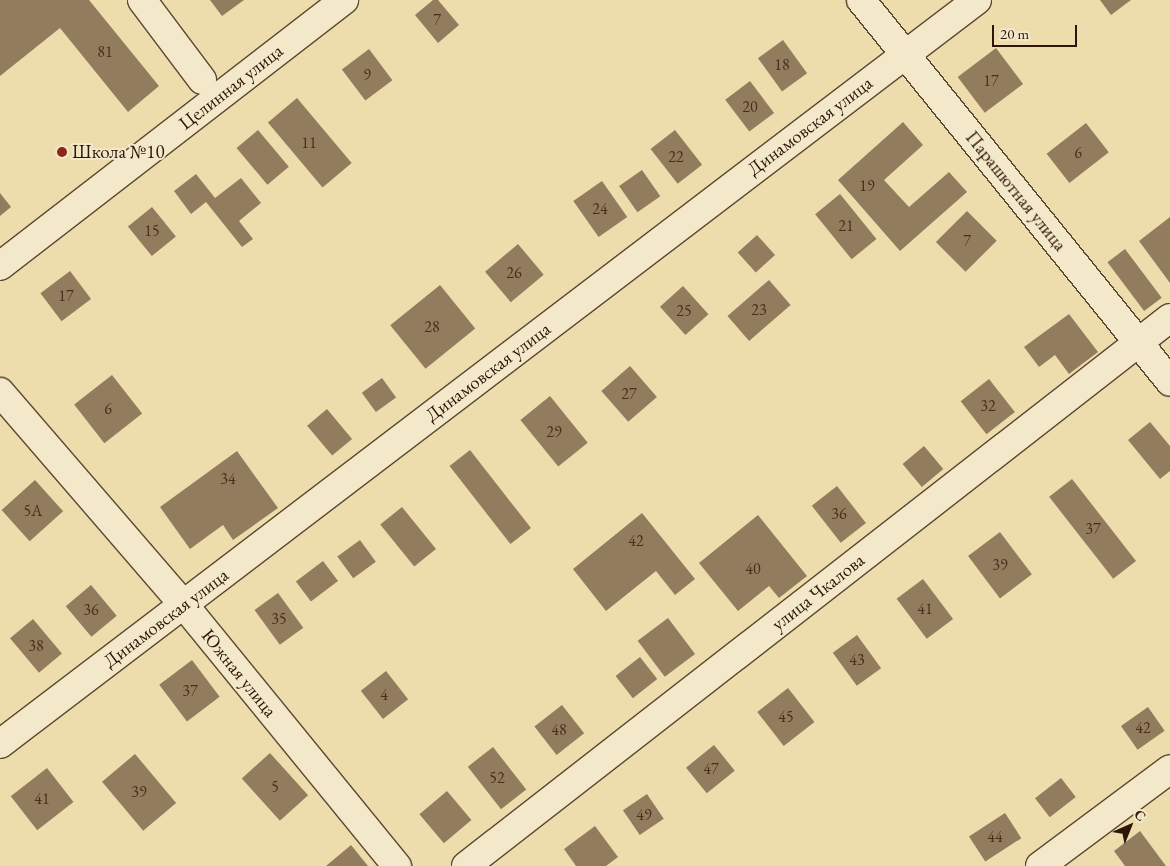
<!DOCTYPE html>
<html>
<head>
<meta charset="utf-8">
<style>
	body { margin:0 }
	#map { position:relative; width:1170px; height:866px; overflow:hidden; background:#edddad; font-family:"EB Garamond",serif }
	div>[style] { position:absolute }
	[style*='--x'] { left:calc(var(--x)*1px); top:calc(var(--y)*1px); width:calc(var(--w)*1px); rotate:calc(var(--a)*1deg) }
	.building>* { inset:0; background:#917d5e; transform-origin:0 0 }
	.roads { filter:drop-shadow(1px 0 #5e4732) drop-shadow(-1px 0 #5e4732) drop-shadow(0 1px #5e4732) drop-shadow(0 -1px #5e4732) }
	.minor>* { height:28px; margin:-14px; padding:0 14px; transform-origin:14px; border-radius:14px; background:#f3e9ca }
	.dots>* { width:14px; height:14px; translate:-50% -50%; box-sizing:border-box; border:2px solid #f3e9ca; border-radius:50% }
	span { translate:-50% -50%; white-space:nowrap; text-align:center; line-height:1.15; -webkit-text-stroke:4px #f3e9ca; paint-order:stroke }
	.number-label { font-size:16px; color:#472f1e }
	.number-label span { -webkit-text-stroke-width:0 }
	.street-label { font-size:19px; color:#2e1509 }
	.poi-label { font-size:19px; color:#2e1509 }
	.left { translate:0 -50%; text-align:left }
	.north { position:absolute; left:1105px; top:801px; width:50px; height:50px; -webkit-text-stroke:4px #f3e9ca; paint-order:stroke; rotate:44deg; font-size:14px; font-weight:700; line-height:20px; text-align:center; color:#2e1509 }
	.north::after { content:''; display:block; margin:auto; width:18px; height:22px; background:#2e1509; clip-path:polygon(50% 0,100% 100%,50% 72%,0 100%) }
	.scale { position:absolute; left:992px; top:25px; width:85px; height:22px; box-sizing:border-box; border:2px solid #2e1509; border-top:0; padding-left:6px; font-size:15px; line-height:18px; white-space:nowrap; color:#2e1509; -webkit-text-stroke:4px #f3e9ca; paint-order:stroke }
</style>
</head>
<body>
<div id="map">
	<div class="building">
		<i style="clip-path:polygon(0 0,89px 0,159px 86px,128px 112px,60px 28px,0 76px)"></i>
		<i style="clip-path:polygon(210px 0,244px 0,222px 16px)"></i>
		<i style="clip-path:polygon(433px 0,438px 0,459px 25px,438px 43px,415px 15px)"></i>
		<i style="clip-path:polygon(1100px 0,1131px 0,1111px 15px)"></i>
		<i style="left:783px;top:40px;width:41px;height:31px;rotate:54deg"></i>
		<i style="left:996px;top:48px;width:45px;height:48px;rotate:53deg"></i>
		<i style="left:369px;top:49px;width:39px;height:34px;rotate:53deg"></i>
		<i style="left:750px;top:81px;width:40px;height:31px;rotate:53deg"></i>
		<i style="left:297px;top:98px;width:85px;height:38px;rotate:50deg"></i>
		<i style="clip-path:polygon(903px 122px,923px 145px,884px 180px,909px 207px,949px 172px,967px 192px,900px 251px,838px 180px)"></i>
		<i style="left:1086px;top:123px;width:37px;height:50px;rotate:52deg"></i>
		<i style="left:258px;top:130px;width:48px;height:28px;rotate:50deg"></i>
		<i style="left:675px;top:130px;width:44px;height:31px;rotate:52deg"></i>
		<i style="left:642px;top:170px;width:32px;height:28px;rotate:55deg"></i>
		<i style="clip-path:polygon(196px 174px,215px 198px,241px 178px,261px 203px,239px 221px,253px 239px,242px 247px,206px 202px,191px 214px,174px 191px)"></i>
		<i style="left:602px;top:181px;width:44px;height:35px;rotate:55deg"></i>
		<i style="clip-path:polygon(0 193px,11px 207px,0 216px)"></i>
		<i style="left:840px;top:194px;width:58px;height:32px;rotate:51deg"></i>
		<i style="left:152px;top:207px;width:38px;height:31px;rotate:51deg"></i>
		<i style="left:967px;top:211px;width:42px;height:44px;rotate:45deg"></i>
		<i style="clip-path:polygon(1170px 217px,1170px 283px,1139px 241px)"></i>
		<i style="left:757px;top:235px;width:27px;height:26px;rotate:48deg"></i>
		<i style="left:518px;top:244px;width:40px;height:43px;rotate:50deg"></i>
		<i style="left:1125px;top:249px;width:61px;height:22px;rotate:53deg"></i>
		<i style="left:70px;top:271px;width:35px;height:37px;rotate:53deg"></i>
		<i style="left:769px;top:280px;width:33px;height:55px;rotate:49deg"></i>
		<i style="left:440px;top:285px;width:56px;height:64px;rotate:51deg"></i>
		<i style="left:683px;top:286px;width:38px;height:31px;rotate:48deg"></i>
		<i style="clip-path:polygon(1069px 314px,1098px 352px,1069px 374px,1055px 355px,1039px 367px,1024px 347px)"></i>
		<i style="left:630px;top:366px;width:41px;height:38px;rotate:49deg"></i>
		<i style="left:112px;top:375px;width:49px;height:48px;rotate:52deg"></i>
		<i style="left:382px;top:378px;width:24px;height:25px;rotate:54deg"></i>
		<i style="left:989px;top:379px;width:42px;height:36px;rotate:52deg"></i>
		<i style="left:550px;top:396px;width:60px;height:38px;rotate:51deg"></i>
		<i style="left:327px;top:409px;width:39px;height:26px;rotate:50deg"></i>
		<i style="clip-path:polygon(1150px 422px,1170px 446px,1170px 471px,1160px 479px,1128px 440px)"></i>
		<i style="left:924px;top:446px;width:30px;height:28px;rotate:50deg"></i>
		<i style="left:470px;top:450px;width:99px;height:26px;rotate:52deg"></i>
		<i style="clip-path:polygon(237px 451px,278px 508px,233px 540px,223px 525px,190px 549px,160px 507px)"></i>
		<i style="left:1072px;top:479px;width:104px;height:29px;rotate:52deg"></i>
		<i style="left:35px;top:480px;width:42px;height:45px;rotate:48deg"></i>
		<i style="left:837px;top:486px;width:47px;height:32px;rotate:52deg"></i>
		<i style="left:402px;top:507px;width:54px;height:28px;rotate:51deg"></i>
		<i style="clip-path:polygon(642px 513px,695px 579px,675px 595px,656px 571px,606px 611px,573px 569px)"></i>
		<i style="clip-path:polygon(758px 515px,807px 576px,779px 598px,769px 586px,738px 611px,699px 563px)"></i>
		<i style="left:1000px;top:532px;width:53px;height:40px;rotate:53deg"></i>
		<i style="left:360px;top:540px;width:27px;height:28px;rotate:54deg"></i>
		<i style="left:323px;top:561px;width:25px;height:34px;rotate:53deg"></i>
		<i style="left:923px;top:579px;width:50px;height:33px;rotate:53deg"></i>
		<i style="left:91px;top:585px;width:40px;height:33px;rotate:50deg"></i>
		<i style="left:278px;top:593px;width:43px;height:29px;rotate:54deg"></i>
		<i style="left:668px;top:618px;width:45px;height:38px;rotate:53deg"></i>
		<i style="left:33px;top:619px;width:45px;height:30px;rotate:50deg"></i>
		<i style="left:857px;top:635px;width:41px;height:30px;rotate:54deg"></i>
		<i style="left:640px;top:657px;width:28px;height:31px;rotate:52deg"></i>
		<i style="left:192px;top:660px;width:46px;height:41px;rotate:53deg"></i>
		<i style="left:386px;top:671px;width:36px;height:32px;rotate:52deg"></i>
		<i style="left:788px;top:688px;width:43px;height:39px;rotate:52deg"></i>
		<i style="left:562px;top:705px;width:36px;height:35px;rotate:52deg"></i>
		<i style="left:1148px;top:707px;width:29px;height:33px;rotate:55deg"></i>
		<i style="left:714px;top:745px;width:33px;height:36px;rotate:51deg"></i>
		<i style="left:493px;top:747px;width:54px;height:32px;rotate:52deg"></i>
		<i style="left:270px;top:753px;width:57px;height:38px;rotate:48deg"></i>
		<i style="left:135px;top:754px;width:64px;height:43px;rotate:50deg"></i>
		<i style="left:47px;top:768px;width:43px;height:46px;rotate:52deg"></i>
		<i style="left:1061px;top:778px;width:24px;height:33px;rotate:52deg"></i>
		<i style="left:447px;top:791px;width:38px;height:36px;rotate:50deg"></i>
		<i style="left:647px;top:794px;width:30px;height:29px;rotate:56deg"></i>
		<i style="left:1005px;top:813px;width:30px;height:43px;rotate:57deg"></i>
		<i style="clip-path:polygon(595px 826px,618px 857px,606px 866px,576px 866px,564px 849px)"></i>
		<i style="clip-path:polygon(1140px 831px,1166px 866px,1125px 866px,1114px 851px)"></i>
		<i style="clip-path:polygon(351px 845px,368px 866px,326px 866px)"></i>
	</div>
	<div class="roads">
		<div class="minor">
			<i style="--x:142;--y:0;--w:100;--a:53.1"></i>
			<i style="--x:861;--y:0;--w:491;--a:51"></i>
			<i style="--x:0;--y:266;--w:435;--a:-37.7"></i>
			<i style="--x:0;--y:392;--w:281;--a:49.2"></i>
			<i style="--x:184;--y:605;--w:337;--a:50.8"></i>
			<i style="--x:0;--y:744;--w:1228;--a:-37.29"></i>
			<i style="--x:466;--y:866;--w:892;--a:-37.9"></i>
			<i style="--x:1040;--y:866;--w:162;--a:-36.7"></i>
		</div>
	</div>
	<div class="dots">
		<i style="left:62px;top:152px;background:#8f2418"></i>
	</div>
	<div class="number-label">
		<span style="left:437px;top:20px">7</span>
		<span style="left:105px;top:52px">81</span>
		<span style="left:782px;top:65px">18</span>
		<span style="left:367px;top:75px">9</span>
		<span style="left:991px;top:81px">17</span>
		<span style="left:750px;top:107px">20</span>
		<span style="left:309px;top:143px">11</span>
		<span style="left:1078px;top:153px">6</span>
		<span style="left:676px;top:157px">22</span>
		<span style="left:867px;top:186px">19</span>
		<span style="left:600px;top:209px">24</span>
		<span style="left:846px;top:226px">21</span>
		<span style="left:152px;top:231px">15</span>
		<span style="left:967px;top:241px">7</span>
		<span style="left:514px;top:273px">26</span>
		<span style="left:66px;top:296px">17</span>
		<span style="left:759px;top:310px">23</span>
		<span style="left:684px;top:311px">25</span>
		<span style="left:432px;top:327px">28</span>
		<span style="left:629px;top:394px">27</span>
		<span style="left:988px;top:406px">32</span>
		<span style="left:108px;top:409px">6</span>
		<span style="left:554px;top:432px">29</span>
		<span style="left:228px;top:479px">34</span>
		<span style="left:33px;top:511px">5А</span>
		<span style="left:839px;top:514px">36</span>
		<span style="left:1093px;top:529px">37</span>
		<span style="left:636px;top:541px">42</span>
		<span style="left:1000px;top:565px">39</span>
		<span style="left:753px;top:569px">40</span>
		<span style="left:925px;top:609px">41</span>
		<span style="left:91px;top:610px">36</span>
		<span style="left:279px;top:619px">35</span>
		<span style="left:36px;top:646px">38</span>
		<span style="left:857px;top:660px">43</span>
		<span style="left:190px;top:691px">37</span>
		<span style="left:384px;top:695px">4</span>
		<span style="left:786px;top:717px">45</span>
		<span style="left:1143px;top:728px">42</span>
		<span style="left:559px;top:730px">48</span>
		<span style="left:711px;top:769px">47</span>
		<span style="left:497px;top:778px">52</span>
		<span style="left:275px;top:787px">5</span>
		<span style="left:139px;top:792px">39</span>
		<span style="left:42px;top:799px">41</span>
		<span style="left:644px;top:815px">49</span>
		<span style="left:995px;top:837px">44</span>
	</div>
	<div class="street-label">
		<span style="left:231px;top:87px;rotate:-38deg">Целинная улица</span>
		<span style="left:810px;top:126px;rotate:-37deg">Динамовская улица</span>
		<span style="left:1016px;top:191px;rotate:51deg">Парашютная улица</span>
		<span style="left:488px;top:372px;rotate:-37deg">Динамовская улица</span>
		<span style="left:818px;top:592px;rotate:-38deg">улица Чкалова</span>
		<span style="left:166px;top:618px;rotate:-37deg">Динамовская улица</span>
		<span style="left:239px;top:673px;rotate:51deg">Южная улица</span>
	</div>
	<div class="poi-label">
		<span class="left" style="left:72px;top:152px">Школа №10</span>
	</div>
	<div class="north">С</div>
	<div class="scale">20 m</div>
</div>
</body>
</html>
